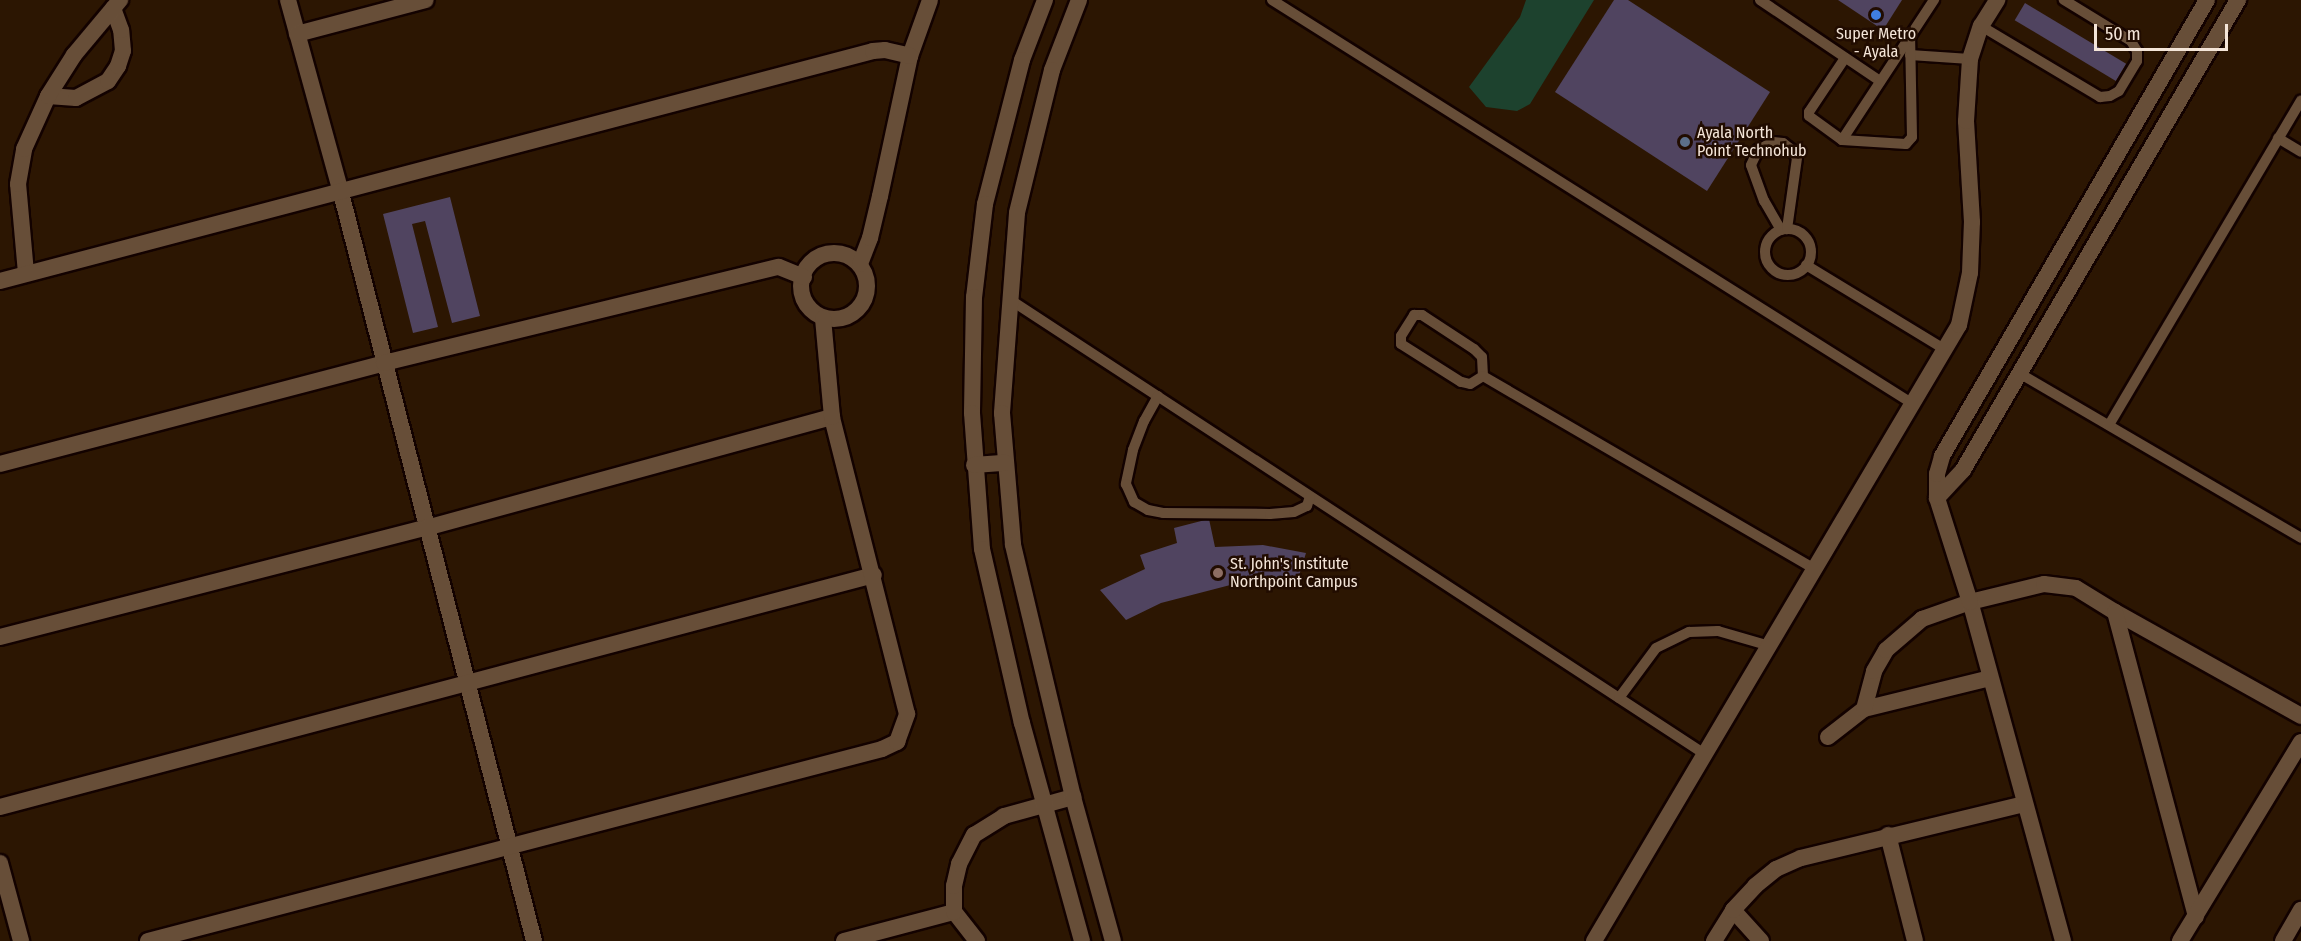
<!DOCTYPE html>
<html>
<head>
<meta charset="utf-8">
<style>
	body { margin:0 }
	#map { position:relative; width:2301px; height:941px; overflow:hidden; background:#2c1602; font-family:"Fira Sans Condensed",sans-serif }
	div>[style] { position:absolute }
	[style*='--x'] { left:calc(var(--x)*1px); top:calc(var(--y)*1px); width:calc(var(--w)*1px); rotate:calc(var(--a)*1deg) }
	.green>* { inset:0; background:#1d422e }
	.building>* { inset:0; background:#504460; transform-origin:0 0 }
	.roads { filter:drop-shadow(2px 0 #130200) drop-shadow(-2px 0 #130200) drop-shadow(0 2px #130200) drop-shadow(0 -2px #130200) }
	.service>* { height:10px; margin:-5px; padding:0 5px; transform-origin:5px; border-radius:5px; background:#674e38 }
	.service>.ring { margin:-5px; padding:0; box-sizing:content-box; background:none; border:10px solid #674e38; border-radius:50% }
	.minor>* { height:16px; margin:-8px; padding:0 8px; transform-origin:8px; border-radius:8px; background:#674e38 }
	.minor>.ring { margin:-8px; padding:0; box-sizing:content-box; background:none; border:16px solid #674e38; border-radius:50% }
	.tertiary>* { height:16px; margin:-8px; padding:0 8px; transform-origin:8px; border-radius:8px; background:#674e38 }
	.dots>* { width:16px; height:16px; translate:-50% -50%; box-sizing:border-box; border:3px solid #210c00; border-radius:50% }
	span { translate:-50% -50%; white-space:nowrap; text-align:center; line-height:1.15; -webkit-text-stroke:5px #210c00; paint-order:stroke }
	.poi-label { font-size:16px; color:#f4e5d8 }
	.left { translate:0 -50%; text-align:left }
	.scale { position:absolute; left:2094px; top:24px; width:134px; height:27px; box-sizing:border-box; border:3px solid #f4e5d8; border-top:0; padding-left:8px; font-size:18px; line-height:21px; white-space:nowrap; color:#f4e5d8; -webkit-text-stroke:4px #210c00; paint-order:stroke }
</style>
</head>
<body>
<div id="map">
	<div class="green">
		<i style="clip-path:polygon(1526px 0,1594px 0,1530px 104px,1517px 111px,1486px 107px,1469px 87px,1520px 17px)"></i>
	</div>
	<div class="building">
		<i style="clip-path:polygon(1614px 0,1628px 0,1770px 92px,1707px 191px,1555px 92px)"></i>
		<i style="clip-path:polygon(1838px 0,1902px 0,1883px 30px)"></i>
		<i style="left:2025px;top:3px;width:118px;height:20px;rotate:31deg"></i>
		<i style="clip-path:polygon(450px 197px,480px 316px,452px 323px,425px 221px,412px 224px,438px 327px,413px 333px,383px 214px)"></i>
		<i style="clip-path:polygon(1209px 519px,1215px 547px,1263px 545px,1306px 553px,1295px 589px,1238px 583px,1161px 603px,1126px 620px,1100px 590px,1145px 569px,1140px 555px,1177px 543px,1174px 528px)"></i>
	</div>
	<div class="roads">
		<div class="service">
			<i style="--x:1272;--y:0;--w:758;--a:32.22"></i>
			<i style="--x:1760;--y:0;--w:145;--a:34"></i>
			<i style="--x:1981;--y:26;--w:139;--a:30.8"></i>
			<i style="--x:2100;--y:97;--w:10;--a:-6"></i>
			<i style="--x:2110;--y:96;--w:10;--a:-29"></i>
			<i style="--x:2119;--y:91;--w:35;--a:-59"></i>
			<i style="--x:2137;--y:61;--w:10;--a:-90"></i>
			<i style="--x:2137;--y:51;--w:12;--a:-121"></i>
			<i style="--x:2131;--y:41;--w:79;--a:-148.5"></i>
			<i style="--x:1910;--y:55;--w:60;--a:3.8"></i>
			<i style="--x:1845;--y:58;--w:65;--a:123.7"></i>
			<i style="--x:1809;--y:112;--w:4;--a:90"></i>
			<i style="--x:1809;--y:116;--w:41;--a:36"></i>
			<i style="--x:1842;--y:140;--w:64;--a:3.6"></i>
			<i style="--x:1906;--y:144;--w:9;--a:-49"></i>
			<i style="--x:1912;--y:137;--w:102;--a:-91.1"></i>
			<i style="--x:2278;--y:138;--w:27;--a:31"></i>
			<i style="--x:1842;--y:140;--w:168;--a:-56.7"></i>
			<i class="ring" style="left:1765px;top:229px;width:36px;height:36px"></i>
			<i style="--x:1781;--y:230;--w:34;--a:-120"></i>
			<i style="--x:1764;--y:201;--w:38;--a:-110"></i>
			<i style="--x:1751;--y:165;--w:17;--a:-65"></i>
			<i style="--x:1758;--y:150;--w:17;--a:-28"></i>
			<i style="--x:1773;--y:142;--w:10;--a:6"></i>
			<i style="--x:1783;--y:143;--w:11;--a:38"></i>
			<i style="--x:1792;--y:150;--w:9;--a:58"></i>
			<i style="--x:1797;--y:158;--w:72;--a:98"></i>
			<i style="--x:1806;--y:265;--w:164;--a:31.3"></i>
			<i style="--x:1009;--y:299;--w:833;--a:33.19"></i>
			<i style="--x:1414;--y:315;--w:8;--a:0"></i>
			<i style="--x:1422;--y:315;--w:62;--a:33.2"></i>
			<i style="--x:1474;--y:349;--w:11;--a:45"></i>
			<i style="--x:1482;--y:357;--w:19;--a:87"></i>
			<i style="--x:1483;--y:376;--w:15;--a:148"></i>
			<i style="--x:1470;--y:384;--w:9;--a:-167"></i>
			<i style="--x:1461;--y:382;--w:71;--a:-147.7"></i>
			<i style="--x:1401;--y:344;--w:8;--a:-90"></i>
			<i style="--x:1401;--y:336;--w:25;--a:-58"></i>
			<i style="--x:2019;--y:373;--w:327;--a:30.3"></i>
			<i style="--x:1483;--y:376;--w:384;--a:30.2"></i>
			<i style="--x:1158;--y:396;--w:29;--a:119"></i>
			<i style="--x:1144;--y:421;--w:31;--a:111"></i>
			<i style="--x:1133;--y:450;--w:35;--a:102"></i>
			<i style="--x:1126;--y:484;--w:20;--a:66"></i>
			<i style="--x:1134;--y:502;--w:16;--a:30"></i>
			<i style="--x:1148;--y:510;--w:15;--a:11"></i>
			<i style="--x:1163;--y:513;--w:107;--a:0.5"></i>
			<i style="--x:1270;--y:514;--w:24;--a:-5"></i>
			<i style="--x:1294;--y:512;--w:14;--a:-25"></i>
			<i style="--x:1307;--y:506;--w:10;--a:-73"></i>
			<i style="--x:2109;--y:425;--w:377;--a:-59.4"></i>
			<i style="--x:1619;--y:698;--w:62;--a:-53.5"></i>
			<i style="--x:1656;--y:648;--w:37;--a:-26"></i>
			<i style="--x:1689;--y:632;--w:29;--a:-2"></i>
			<i style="--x:1718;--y:631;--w:54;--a:16.1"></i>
		</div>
		<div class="minor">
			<i style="--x:288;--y:0;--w:200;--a:74.6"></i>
			<i style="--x:341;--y:193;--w:772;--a:75.53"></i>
			<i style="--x:297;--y:34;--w:133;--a:-14.8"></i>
			<i style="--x:48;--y:96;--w:28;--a:4"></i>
			<i style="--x:76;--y:98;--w:36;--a:-28"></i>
			<i style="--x:108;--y:81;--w:18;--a:-56"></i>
			<i style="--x:118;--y:66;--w:16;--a:-72"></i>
			<i style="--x:123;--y:51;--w:21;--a:-95"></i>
			<i style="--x:121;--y:30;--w:23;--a:-110"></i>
			<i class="ring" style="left:801px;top:253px;width:50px;height:50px"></i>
			<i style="--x:860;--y:264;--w:28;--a:-69"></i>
			<i style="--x:870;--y:238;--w:43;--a:-76.6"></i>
			<i style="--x:880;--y:196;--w:143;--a:-77.9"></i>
			<i style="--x:910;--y:56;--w:59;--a:-70.3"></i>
			<i style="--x:26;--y:273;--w:89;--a:-95.1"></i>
			<i style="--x:18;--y:184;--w:36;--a:-80"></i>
			<i style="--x:24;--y:149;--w:58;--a:-65.6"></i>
			<i style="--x:48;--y:96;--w:49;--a:-57.6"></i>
			<i style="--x:74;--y:55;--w:72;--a:-50.1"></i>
			<i style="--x:0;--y:281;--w:903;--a:-14.76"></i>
			<i style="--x:873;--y:51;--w:12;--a:-5"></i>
			<i style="--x:885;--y:50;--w:26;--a:13"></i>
			<i style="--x:0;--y:464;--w:397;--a:-14.7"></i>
			<i style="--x:384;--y:363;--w:406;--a:-13.7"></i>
			<i style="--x:779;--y:267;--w:27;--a:22"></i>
			<i style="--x:1937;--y:498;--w:38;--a:-47"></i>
			<i style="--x:1963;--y:470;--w:545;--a:-59.67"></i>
			<i style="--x:2115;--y:612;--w:213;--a:29.2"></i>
			<i style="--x:0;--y:637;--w:440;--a:-14.4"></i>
			<i style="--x:426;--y:528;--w:421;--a:-15.3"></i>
			<i style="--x:1864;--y:709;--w:130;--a:-13.8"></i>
			<i style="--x:1828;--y:737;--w:46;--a:-37.9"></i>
			<i style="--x:1864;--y:709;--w:39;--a:-75"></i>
			<i style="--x:1874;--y:671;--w:24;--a:-60"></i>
			<i style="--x:1886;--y:650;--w:48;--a:-40.7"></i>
			<i style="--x:1922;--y:619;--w:51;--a:-19.5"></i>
			<i style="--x:1970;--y:602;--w:76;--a:-13.7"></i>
			<i style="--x:2044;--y:584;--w:32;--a:7"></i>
			<i style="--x:2076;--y:588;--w:46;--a:31.6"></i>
			<i style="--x:2115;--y:612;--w:315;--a:75.1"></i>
			<i style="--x:0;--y:807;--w:904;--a:-14.87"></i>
			<i style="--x:1888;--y:835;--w:109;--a:75.7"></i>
			<i style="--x:0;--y:863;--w:81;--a:74.9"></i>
			<i style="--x:1733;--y:910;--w:42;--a:47.9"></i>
			<i style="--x:148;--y:941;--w:759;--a:-14.66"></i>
			<i style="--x:882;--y:749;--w:17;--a:-25"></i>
			<i style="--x:897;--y:742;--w:30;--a:-70"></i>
			<i style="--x:907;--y:714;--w:306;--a:-104.2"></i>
			<i style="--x:832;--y:417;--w:99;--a:-95.2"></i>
			<i style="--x:844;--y:941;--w:114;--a:-14.8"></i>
			<i style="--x:977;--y:941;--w:37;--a:-128"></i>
			<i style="--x:954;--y:912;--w:26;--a:-90"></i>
			<i style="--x:954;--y:886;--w:23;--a:-77"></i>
			<i style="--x:959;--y:864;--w:33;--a:-63"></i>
			<i style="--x:974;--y:835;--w:36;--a:-32"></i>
			<i style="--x:1004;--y:816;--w:72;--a:-15.4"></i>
			<i style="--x:1594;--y:941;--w:716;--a:-59.35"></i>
			<i style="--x:1959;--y:325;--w:53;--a:-78.1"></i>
			<i style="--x:1970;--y:273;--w:51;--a:-87.8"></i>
			<i style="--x:1972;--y:222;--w:101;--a:-93.4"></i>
			<i style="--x:1966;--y:121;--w:62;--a:-86.3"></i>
			<i style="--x:1970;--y:59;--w:35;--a:-72"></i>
			<i style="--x:1981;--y:26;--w:31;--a:-58"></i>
			<i style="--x:1714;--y:941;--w:36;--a:-58"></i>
			<i style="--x:1733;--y:910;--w:33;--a:-47"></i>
			<i style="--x:1755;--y:886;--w:27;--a:-39"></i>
			<i style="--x:1776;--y:869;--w:27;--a:-24"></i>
			<i style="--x:1801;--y:858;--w:229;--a:-13.6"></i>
			<i style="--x:2063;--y:941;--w:352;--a:-105.3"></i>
			<i style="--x:1970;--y:602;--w:109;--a:-107.6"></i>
			<i style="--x:1937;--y:498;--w:24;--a:-90"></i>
			<i style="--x:1937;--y:474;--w:19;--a:-74"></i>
			<i style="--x:1942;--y:456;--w:527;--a:-59.84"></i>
			<i style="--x:2180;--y:941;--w:233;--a:-58.7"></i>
			<i style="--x:2283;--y:941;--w:36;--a:-60"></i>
		</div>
		<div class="tertiary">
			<i style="--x:1045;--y:0;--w:64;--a:111"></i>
			<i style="--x:1022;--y:60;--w:149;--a:104.4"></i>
			<i style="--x:985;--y:204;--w:94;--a:96.7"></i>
			<i style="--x:974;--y:297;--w:116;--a:91"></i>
			<i style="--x:972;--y:413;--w:136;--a:85.8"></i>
			<i style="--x:982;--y:549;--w:179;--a:77.1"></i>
			<i style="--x:1022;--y:723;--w:226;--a:74.6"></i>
			<i style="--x:1079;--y:0;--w:75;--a:111.1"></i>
			<i style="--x:1052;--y:70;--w:147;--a:103.8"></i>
			<i style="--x:1017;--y:213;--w:201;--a:94.3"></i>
			<i style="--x:1002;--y:413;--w:132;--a:85.2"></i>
			<i style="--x:1013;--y:545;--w:259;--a:76.6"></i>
			<i style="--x:1073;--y:797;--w:149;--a:74.5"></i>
			<i style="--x:974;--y:465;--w:31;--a:-4"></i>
		</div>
	</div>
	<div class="dots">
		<i style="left:1876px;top:15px;background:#3f7fe0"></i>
		<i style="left:1685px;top:142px;background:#5c6f8a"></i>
		<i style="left:1218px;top:573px;background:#8d6e63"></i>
	</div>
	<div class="poi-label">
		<span style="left:1876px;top:43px">Super Metro<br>- Ayala</span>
		<span class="left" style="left:1697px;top:142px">Ayala North<br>Point Technohub</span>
		<span class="left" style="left:1230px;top:573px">St. John's Institute<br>Northpoint Campus</span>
	</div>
	<div class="scale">50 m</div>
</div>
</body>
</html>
